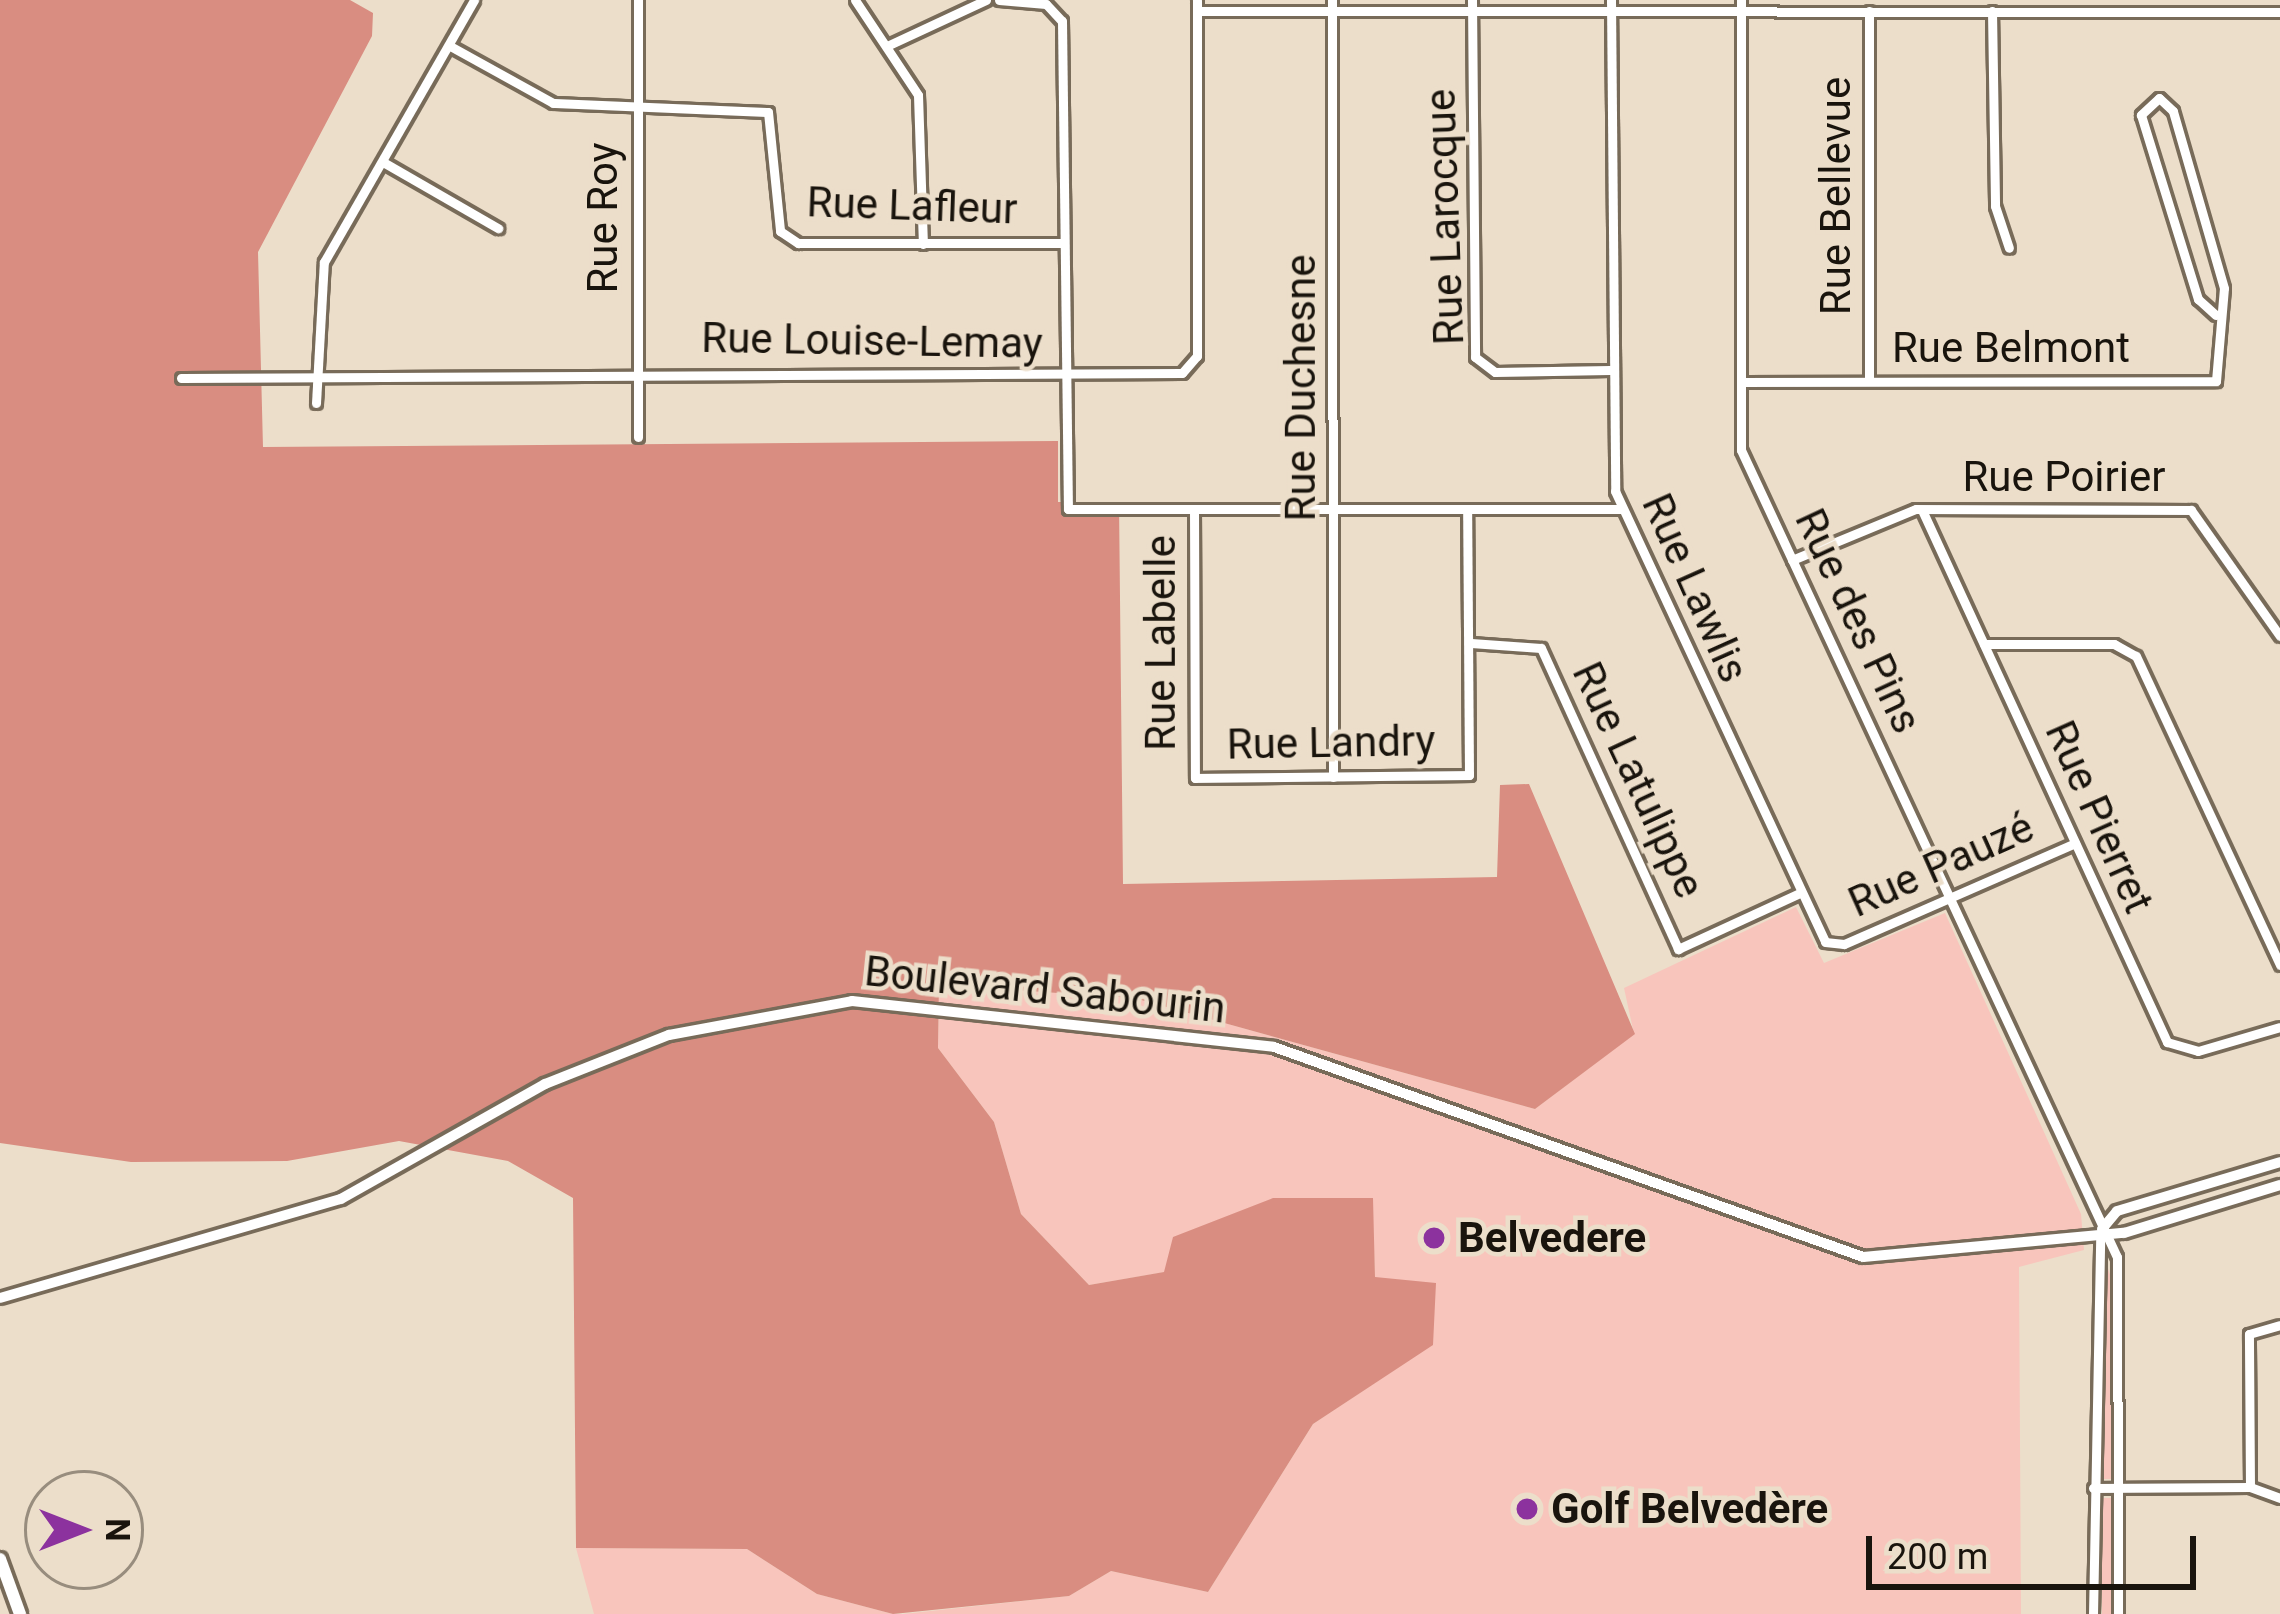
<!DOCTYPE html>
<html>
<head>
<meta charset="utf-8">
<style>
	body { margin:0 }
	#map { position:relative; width:2280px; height:1614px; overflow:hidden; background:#ecdeca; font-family:Roboto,sans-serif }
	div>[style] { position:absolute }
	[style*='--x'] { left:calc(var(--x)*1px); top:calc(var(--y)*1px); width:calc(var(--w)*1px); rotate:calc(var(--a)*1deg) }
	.green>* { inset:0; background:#f8c5bc; transform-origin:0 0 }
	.forest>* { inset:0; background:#d98d81 }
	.roads { filter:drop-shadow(3px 0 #786b59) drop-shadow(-3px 0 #786b59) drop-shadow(0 3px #786b59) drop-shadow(0 -3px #786b59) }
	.minor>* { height:9px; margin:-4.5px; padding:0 4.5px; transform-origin:4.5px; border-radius:4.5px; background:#fff }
	.tertiary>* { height:10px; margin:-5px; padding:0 5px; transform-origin:5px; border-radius:5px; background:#fff }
	.secondary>* { height:12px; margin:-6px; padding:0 6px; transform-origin:6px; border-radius:6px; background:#fff }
	.dots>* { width:33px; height:33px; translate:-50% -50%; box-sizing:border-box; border:6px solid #ecdeca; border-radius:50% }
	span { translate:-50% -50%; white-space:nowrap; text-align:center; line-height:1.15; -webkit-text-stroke:9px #ecdeca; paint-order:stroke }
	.street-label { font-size:42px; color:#19140d }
	.poi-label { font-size:42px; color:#19140d; font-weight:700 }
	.left { translate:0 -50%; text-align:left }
	.north { position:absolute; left:24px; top:1470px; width:120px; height:120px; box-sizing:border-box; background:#ecdeca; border:3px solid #988d7e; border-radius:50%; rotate:90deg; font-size:33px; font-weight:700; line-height:48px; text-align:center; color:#19140d }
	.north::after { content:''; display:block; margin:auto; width:42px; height:54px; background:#8c329e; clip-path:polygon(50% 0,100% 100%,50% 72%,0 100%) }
	.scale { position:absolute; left:1866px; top:1536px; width:330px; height:54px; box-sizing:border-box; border:6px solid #19140d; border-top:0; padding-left:15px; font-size:36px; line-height:42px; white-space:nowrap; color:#19140d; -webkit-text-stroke:9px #ecdeca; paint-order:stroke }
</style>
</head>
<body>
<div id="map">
	<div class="green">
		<i style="clip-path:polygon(1796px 907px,1824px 963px,1945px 913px,2081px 1214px,2084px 1250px,2019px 1267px,2021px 1614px,903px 1614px,1069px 1596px,1111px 1571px,1208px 1592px,1313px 1424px,1433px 1344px,1375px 1277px,1372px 1199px,1165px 1272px,1089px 1285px,1021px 1214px,994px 1122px,938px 1048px,939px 985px,1134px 998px,1535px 1109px,1634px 1034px,1624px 988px)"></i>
		<i style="clip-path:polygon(2101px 1247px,2112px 1281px,2113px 1479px,2102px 1479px)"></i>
		<i style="left:2112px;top:1498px;width:116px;height:10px;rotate:90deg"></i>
		<i style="clip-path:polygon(576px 1548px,747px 1549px,817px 1594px,893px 1614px,594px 1614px)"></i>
	</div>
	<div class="forest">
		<i style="clip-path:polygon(0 0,350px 0,373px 13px,372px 36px,258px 252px,263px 447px,1058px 441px,1058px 502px,1119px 502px,1123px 884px,1497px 877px,1500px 785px,1529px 784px,1635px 1034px,1535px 1109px,1134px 998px,939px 985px,938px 1048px,994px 1122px,1021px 1214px,1089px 1285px,1164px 1272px,1173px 1237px,1273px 1198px,1373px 1198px,1375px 1277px,1436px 1283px,1433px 1345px,1313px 1424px,1208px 1592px,1111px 1571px,1069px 1596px,893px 1614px,817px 1594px,747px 1549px,576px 1548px,573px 1198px,508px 1161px,399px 1141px,287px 1161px,131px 1162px,0 1143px)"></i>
	</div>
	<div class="roads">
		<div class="minor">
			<i style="--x:638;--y:0;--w:437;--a:90"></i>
			<i style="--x:855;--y:0;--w:114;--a:56.4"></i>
			<i style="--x:918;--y:95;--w:149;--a:88.1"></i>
			<i style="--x:999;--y:0;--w:47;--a:4.9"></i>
			<i style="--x:1046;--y:4;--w:23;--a:47"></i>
			<i style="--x:1062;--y:21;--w:488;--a:89.3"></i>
			<i style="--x:1068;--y:509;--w:553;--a:0"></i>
			<i style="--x:1332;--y:0;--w:777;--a:89.93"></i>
			<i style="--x:1472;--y:0;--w:357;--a:89.5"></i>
			<i style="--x:1475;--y:357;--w:25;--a:37"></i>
			<i style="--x:1495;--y:372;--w:115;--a:-1"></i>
			<i style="--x:1611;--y:0;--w:491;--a:89.5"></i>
			<i style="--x:1615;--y:491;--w:497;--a:65"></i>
			<i style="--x:1825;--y:942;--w:19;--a:6"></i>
			<i style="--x:1844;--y:944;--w:252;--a:-23.6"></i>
			<i style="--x:1741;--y:0;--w:450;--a:90"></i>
			<i style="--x:1741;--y:450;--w:890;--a:65.02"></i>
			<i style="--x:2117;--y:1257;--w:357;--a:89.8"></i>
			<i style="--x:1197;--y:11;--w:1083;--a:0.05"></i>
			<i style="--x:1869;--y:11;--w:370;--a:90"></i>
			<i style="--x:1992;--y:11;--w:195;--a:89.1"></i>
			<i style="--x:1995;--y:206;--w:44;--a:71.6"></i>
			<i style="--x:889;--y:45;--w:107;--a:-24.9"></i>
			<i style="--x:452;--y:47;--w:115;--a:29"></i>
			<i style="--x:553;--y:103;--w:215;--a:2.4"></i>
			<i style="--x:768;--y:112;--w:120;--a:84.2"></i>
			<i style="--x:780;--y:231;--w:22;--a:34"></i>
			<i style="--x:798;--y:243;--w:265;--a:0"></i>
			<i style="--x:383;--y:162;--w:133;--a:29.9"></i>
			<i style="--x:181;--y:378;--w:1001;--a:-0.29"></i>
			<i style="--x:1182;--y:373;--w:23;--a:-49"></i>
			<i style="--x:1197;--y:356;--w:356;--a:-90"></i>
			<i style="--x:1741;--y:382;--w:475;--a:-0.1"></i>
			<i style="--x:2216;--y:381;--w:93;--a:-85.1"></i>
			<i style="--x:2224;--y:288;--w:184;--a:-106.1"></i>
			<i style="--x:2173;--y:111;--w:19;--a:-137"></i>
			<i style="--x:2159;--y:98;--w:25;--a:137"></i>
			<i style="--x:2141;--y:115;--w:193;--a:72.8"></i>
			<i style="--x:2198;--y:299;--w:24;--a:42"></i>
			<i style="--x:316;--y:403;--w:141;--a:-86.8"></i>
			<i style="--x:324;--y:262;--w:302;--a:-60.2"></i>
			<i style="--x:1194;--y:509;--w:269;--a:89.8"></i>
			<i style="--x:1195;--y:778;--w:274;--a:-0.6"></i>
			<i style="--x:1469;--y:775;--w:266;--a:-90.4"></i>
			<i style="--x:1922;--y:510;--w:586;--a:65.27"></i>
			<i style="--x:2167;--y:1042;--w:32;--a:16"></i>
			<i style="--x:2198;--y:1051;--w:85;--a:-16.3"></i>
			<i style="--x:1792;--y:560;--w:134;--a:-22.4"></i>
			<i style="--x:1916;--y:509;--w:275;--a:0.2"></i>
			<i style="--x:2191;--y:510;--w:154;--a:54.8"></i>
			<i style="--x:1471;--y:643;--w:70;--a:4.1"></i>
			<i style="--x:1541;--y:648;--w:331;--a:65.5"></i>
			<i style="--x:1678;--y:949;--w:134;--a:-24.7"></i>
			<i style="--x:1984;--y:644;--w:130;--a:0"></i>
			<i style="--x:2114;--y:644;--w:25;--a:29"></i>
			<i style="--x:2136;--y:656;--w:341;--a:65"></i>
			<i style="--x:2250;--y:1487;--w:153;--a:-90.4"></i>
			<i style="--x:2249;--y:1334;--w:32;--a:-16"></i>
			<i style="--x:2093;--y:1488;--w:157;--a:-0.4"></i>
			<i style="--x:2250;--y:1487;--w:32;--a:20"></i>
			<i style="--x:2093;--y:1614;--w:380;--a:-88.9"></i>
		</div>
		<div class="tertiary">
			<i style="--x:2102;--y:1229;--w:23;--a:-50"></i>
			<i style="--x:2117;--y:1211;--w:170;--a:-16.7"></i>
			<i style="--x:0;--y:1298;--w:355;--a:-16.2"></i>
			<i style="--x:341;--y:1199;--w:234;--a:-29.4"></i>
			<i style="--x:545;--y:1084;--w:133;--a:-21.6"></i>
			<i style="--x:669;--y:1035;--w:186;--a:-10.5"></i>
			<i style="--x:852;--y:1001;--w:424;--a:6.2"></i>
			<i style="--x:1274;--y:1047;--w:625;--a:19.62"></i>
			<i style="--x:1863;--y:1257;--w:262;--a:-5.3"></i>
			<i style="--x:2124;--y:1233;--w:163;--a:-17.1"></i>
		</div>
		<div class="secondary">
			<i style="--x:0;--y:1559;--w:59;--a:70"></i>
		</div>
	</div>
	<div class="dots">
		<i style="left:1434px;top:1238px;background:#8c329e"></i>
		<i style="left:1527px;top:1509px;background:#8c329e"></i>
	</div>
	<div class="street-label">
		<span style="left:1836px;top:196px;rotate:-90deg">Rue Bellevue</span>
		<span style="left:912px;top:206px;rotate:2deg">Rue Lafleur</span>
		<span style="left:1445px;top:217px;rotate:-92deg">Rue Larocque</span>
		<span style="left:603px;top:218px;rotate:-90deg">Rue Roy</span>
		<span style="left:872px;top:341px;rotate:1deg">Rue Louise-Lemay</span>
		<span style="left:2011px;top:348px">Rue Belmont</span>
		<span style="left:1301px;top:388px;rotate:-90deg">Rue Duchesne</span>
		<span style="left:2064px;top:477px">Rue Poirier</span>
		<span style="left:1695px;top:588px;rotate:66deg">Rue Lawlis</span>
		<span style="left:1858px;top:621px;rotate:65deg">Rue des Pins</span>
		<span style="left:1161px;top:643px;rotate:-90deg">Rue Labelle</span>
		<span style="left:1331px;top:743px;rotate:-1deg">Rue Landry</span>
		<span style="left:1638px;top:780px;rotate:65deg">Rue Latulippe</span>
		<span style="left:2099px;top:817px;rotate:66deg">Rue Pierret</span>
		<span style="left:1941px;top:865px;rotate:-24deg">Rue Pauzé</span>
		<span style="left:1045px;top:990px;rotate:6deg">Boulevard Sabourin</span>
	</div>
	<div class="poi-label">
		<span class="left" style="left:1458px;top:1238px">Belvedere</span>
		<span class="left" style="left:1551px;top:1509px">Golf Belvedère</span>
	</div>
	<div class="north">N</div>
	<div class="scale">200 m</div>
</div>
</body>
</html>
